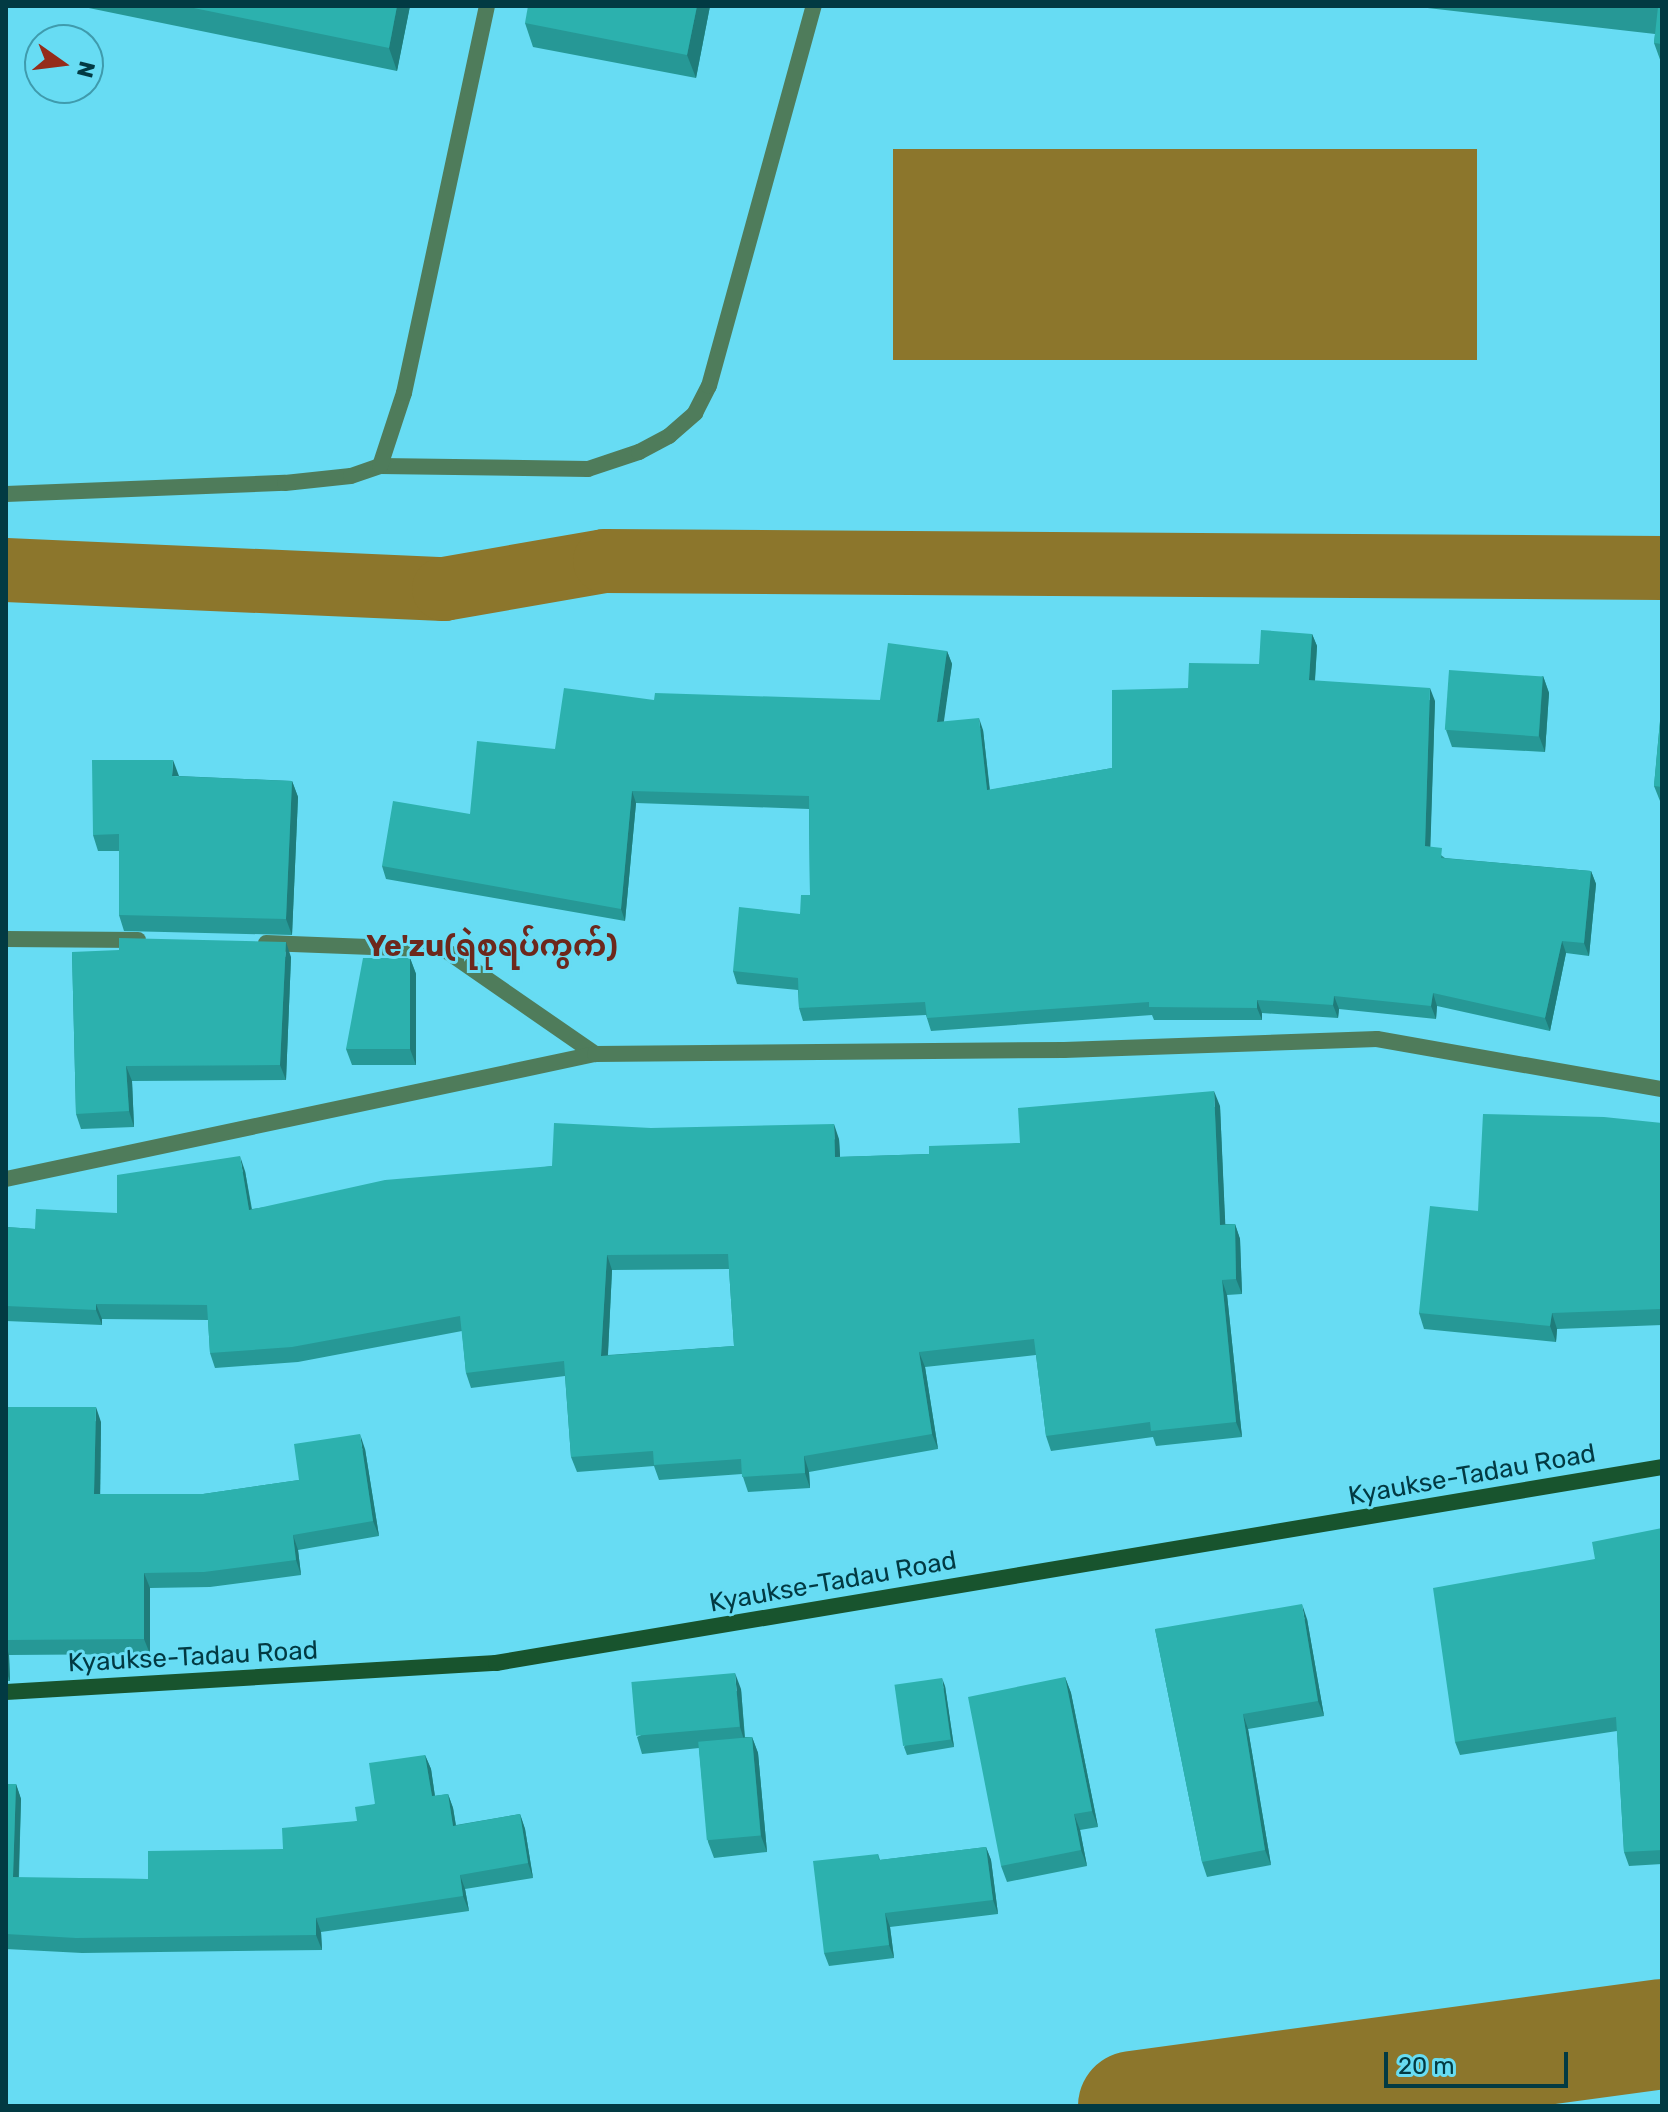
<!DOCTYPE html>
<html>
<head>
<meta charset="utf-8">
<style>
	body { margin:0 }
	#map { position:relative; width:1668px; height:2112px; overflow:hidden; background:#67dcf3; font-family:Rubik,"Noto Sans Myanmar",sans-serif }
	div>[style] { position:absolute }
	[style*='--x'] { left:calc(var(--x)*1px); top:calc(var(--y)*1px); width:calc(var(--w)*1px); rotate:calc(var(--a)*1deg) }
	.water>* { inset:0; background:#8c762c; transform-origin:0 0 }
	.canal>* { height:64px; margin:-32px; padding:0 32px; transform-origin:32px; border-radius:32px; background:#8c762c }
	.river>* { height:110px; margin:-55px; padding:0 55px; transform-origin:55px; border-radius:55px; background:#8c762c }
	.minor>* { height:16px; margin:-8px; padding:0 8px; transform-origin:8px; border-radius:8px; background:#4f7c5b }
	.secondary>* { height:16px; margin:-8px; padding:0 8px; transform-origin:8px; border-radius:8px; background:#18542e }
	.wall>* { inset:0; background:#269896 }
	.shaded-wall>* { inset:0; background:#1f7c7a }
	.building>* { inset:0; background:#2cb1ae; transform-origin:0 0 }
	span { translate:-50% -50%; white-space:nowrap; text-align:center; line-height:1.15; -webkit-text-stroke:6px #67dcf3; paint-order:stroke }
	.street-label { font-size:26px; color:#023a43 }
	.quarter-label { font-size:30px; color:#6d281c; font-weight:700 }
	.frame { position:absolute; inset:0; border:8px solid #023a43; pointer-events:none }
	.north { position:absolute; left:24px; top:24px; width:80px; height:80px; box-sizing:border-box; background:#67dcf3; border:2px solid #3f9bad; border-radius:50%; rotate:104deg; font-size:22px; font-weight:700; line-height:32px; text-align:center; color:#023a43 }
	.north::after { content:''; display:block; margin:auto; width:28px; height:36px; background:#952c1a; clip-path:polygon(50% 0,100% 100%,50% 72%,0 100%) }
	.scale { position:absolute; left:1384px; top:2052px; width:184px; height:36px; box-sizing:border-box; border:4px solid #023a43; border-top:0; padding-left:10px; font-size:24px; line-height:28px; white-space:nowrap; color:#023a43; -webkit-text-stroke:6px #67dcf3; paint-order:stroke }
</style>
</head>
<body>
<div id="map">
	<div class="water">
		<i style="left:893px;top:149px;width:584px;height:211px"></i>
	</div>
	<div class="canal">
		<i style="--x:6;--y:570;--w:438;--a:2.5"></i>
		<i style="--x:444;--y:589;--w:163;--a:-9.9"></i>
		<i style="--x:605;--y:561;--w:1057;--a:0.38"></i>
	</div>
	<div class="river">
		<i style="--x:1133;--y:2106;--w:534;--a:-7.75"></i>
	</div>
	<div class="minor">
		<i style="--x:380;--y:466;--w:208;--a:0.8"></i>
		<i style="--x:588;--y:469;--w:54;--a:-18.4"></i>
		<i style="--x:639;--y:452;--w:34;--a:-28"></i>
		<i style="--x:669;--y:436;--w:35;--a:-41"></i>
		<i style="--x:695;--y:413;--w:30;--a:-63"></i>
		<i style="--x:709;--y:386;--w:394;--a:-74.6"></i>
		<i style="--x:6;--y:494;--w:279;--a:-2.3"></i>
		<i style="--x:285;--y:483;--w:66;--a:-6.1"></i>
		<i style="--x:351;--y:476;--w:31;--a:-19"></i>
		<i style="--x:380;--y:466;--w:77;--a:-71.8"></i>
		<i style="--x:404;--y:393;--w:396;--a:-77.9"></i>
		<i style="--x:6;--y:939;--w:132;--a:0.4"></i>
		<i style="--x:266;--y:943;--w:179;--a:2.2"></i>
		<i style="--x:445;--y:950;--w:183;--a:34.7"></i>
		<i style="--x:6;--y:1179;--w:602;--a:-11.98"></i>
		<i style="--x:595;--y:1054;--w:469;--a:-0.5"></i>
		<i style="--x:1064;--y:1050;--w:313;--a:-2"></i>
		<i style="--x:1377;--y:1039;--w:289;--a:10"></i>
	</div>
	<div class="secondary">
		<i style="--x:6;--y:1692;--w:491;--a:-3.4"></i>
		<i style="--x:496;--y:1663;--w:1182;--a:-9.54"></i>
	</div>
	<div class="wall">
		<i style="clip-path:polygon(79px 6px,410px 6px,397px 71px)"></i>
		<i style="clip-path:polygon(710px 6px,696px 78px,533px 47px,525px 23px)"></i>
		<i style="clip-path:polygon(1410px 6px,1662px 6px,1662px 65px,1654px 43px,1655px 34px)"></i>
		<i style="clip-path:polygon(1312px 634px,1317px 646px,1315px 681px,1435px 701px,1430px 847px,1445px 858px,1591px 871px,1596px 884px,1589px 956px,1566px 953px,1550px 1031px,1437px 1006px,1436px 1019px,1339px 1009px,1338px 1018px,1262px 1013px,1262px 1020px,1154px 1020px,1152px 1015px,931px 1031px,926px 1015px,803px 1021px,799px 1008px,798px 990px,737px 984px,733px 971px,800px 914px,810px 895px,809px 809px,636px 803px,625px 921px,386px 879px,382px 866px,470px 814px,555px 749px,654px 700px,880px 700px,947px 651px,952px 664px,943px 722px,983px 730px,990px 790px,1112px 768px,1188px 688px,1259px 664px)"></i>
		<i style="clip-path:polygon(1543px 676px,1549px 693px,1545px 752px,1452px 747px,1446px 730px)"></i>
		<i style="clip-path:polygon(1662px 700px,1662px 802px,1660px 801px,1654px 786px)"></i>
		<i style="clip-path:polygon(179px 776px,292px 781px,298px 797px,292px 935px,124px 931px,119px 915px,119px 851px,98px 851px,93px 835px)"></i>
		<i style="clip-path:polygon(72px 952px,291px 957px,286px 1080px,132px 1081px,134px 1127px,81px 1129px,76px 1114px)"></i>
		<i style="clip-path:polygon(410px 958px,416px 974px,416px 1065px,352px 1065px,346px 1049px)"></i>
		<i style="clip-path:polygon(evenodd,1220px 1106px,1225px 1224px,1235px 1224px,1240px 1239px,1242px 1294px,1227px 1295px,1242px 1437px,1156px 1446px,1153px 1437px,1051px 1451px,1046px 1436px,1036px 1355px,925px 1367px,938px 1449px,809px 1472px,810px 1488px,748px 1492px,742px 1474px,659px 1480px,654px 1466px,577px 1472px,571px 1457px,565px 1376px,471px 1388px,466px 1373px,462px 1331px,298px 1362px,215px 1368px,210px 1353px,208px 1320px,102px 1319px,102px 1325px,6px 1321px,6px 1227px,35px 1229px,117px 1213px,245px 1171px,252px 1209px,552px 1166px,839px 1139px,840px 1157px,929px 1154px,1020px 1143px,1220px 1106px,729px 1269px,734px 1346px,608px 1355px,612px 1270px,729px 1269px)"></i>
		<i style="clip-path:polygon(1662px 1123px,1662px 1325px,1557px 1329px,1556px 1342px,1424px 1329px,1419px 1313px,1478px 1211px)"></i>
		<i style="clip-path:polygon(6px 1407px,101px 1422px,100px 1494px,203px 1494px,299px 1480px,365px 1449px,379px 1536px,298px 1550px,301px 1575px,210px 1587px,150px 1588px,150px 1654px,9px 1655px,10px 1681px,6px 1681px)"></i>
		<i style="clip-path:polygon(1662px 1528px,1662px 1864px,1629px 1866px,1624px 1852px,1617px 1731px,1460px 1755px,1455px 1742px,1595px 1559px)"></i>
		<i style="clip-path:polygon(1307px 1619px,1324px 1716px,1248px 1729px,1271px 1865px,1207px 1877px,1202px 1862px,1155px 1629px)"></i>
		<i style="clip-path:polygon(1065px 1677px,1071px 1693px,1098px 1827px,1080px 1830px,1087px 1866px,1007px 1882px,1001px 1866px)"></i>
		<i style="clip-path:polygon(945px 1686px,954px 1747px,907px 1755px,904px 1747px)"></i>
		<i style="clip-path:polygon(741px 1689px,745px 1737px,752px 1737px,758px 1753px,767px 1852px,714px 1858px,708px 1842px,699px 1748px,642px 1754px,637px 1737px)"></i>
		<i style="clip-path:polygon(425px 1755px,431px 1769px,435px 1796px,448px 1794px,453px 1808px,456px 1825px,520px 1814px,525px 1829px,533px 1878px,465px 1889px,469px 1911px,321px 1932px,322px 1950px,82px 1953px,6px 1949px,6px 1784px,16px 1784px,21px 1799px,19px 1878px,148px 1879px,283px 1849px,357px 1821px)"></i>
		<i style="clip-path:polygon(986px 1847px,991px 1860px,998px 1914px,890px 1927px,894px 1958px,829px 1966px,824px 1953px,878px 1854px,880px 1860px)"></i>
	</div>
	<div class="shaded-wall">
		<i style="clip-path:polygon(397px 6px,410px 6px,397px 71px,389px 48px)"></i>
		<i style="clip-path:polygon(697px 6px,710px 6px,696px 78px,687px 55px)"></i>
		<i style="clip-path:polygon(1312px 634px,1317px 646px,1314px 693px,1309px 680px)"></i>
		<i style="clip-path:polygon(947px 651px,952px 664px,942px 735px,937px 722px)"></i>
		<i style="clip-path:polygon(1543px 676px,1549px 693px,1545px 752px,1539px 736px)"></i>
		<i style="clip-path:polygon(1430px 688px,1435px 701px,1430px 859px,1425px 846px)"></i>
		<i style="clip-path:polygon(979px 718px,983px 730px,991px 803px,987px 790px)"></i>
		<i style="clip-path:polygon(173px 760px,179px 776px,172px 776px)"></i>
		<i style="clip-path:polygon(292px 781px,298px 797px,292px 935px,286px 919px)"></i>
		<i style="clip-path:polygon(632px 791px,636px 803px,625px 921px,621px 909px)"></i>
		<i style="clip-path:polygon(1591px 871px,1596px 884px,1589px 956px,1584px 943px)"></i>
		<i style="clip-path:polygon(1562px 941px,1566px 953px,1550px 1031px,1545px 1018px)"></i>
		<i style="clip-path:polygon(286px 942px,291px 957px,286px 1080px,280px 1065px)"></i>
		<i style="clip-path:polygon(410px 958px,416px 974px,416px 1065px,410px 1049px)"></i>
		<i style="clip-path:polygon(1433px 993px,1437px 1006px,1436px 1019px,1431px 1006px)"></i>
		<i style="clip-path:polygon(1334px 996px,1339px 1009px,1338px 1018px,1333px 1005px)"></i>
		<i style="clip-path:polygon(1257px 1000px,1262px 1013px,1262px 1020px,1257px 1008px)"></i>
		<i style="clip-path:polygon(126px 1066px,132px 1081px,134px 1127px,129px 1111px)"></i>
		<i style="clip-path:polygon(1214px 1091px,1220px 1106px,1226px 1240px,1220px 1225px)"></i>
		<i style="clip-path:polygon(834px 1124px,839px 1139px,841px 1172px,835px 1157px)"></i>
		<i style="clip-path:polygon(240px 1156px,245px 1171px,254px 1225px,249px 1210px)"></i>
		<i style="clip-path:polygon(1235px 1224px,1240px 1239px,1242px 1294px,1236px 1279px)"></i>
		<i style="clip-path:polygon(607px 1255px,612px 1270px,607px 1371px,601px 1356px)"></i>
		<i style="clip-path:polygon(1222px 1280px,1227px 1295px,1242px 1437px,1236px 1422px)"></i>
		<i style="clip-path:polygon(96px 1304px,102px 1319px,102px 1325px,96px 1310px)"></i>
		<i style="clip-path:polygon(1552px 1313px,1557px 1329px,1556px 1342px,1550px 1326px)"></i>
		<i style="clip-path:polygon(919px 1352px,925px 1367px,938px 1449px,932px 1434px)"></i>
		<i style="clip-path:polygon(96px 1407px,101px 1422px,100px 1509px,94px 1494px)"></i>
		<i style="clip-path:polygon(360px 1434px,365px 1449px,379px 1536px,373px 1521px)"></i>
		<i style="clip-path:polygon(804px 1456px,809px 1472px,810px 1488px,805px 1473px)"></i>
		<i style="clip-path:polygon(293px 1535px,298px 1550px,301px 1575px,296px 1560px)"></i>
		<i style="clip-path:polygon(144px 1573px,150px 1588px,150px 1654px,144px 1639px)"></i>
		<i style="clip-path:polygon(1302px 1604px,1307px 1619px,1324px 1716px,1318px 1701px)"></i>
		<i style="clip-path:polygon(6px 1645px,9px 1655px,10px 1681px,6px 1671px)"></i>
		<i style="clip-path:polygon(735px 1673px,741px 1689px,745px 1743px,740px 1727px)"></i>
		<i style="clip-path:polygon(1065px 1677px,1071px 1693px,1098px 1827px,1092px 1811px)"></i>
		<i style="clip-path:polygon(942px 1678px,945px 1686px,954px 1747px,951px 1739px)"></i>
		<i style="clip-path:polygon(1243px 1714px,1248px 1729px,1271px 1865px,1265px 1850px)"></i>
		<i style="clip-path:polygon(752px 1737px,758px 1753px,767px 1852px,761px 1836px)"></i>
		<i style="clip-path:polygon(425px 1755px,431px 1769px,437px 1811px,432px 1796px)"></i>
		<i style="clip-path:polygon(16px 1784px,21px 1799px,18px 1892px,13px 1877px)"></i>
		<i style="clip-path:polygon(448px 1794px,453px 1808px,458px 1840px,453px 1826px)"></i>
		<i style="clip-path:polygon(520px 1814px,525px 1829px,533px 1878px,528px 1863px)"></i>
		<i style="clip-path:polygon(1074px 1814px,1080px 1830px,1087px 1866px,1081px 1850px)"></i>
		<i style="clip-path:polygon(986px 1847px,991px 1860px,998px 1914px,993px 1900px)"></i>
		<i style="clip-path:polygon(460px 1875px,465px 1889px,469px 1911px,463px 1896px)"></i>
		<i style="clip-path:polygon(885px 1913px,890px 1927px,894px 1958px,889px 1945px)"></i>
		<i style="clip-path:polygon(316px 1918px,321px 1932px,322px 1950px,316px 1935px)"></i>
	</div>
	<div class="building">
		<i style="clip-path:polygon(184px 6px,397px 6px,389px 48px)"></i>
		<i style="clip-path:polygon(528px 6px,697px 6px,687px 55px,525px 23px)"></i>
		<i style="clip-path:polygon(1645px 6px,1662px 6px,1662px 44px,1654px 43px,1658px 7px)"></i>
		<i style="clip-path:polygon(1261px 630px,1312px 634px,1309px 680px,1430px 688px,1425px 846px,1442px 848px,1441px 858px,1591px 871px,1584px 943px,1562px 941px,1545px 1018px,1433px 993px,1431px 1006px,1334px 996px,1333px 1005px,1257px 1000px,1257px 1008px,1149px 1007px,1149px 1002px,927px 1018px,925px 1002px,799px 1008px,798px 978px,733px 971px,739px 907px,800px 914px,801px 895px,810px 895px,809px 796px,632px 791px,621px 909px,382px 866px,393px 801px,470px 814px,477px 741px,555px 749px,564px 688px,654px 700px,655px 693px,880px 700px,888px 643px,947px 651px,937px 722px,979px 718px,987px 790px,1112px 768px,1112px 690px,1188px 688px,1189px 663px,1259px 664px)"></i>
		<i style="left:1449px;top:670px;width:94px;height:60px;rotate:4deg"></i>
		<i style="clip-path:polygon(1662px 700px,1662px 787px,1654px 786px)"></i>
		<i style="clip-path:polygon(92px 760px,173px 760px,172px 776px,292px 781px,286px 919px,119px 915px,119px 834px,93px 835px)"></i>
		<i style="clip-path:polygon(119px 938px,286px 942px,280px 1065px,126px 1066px,129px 1111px,76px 1114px,72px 952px,119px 950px)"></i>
		<i style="clip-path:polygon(363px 958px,410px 958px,410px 1049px,346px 1049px)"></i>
		<i style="clip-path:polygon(evenodd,1214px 1091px,1220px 1225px,1235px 1224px,1236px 1279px,1222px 1280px,1236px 1422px,1151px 1431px,1150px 1422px,1046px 1436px,1034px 1339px,919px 1352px,932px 1434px,804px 1456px,805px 1473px,742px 1477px,741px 1459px,654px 1465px,653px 1451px,571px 1457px,564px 1361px,466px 1373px,460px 1316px,292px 1347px,210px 1353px,207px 1305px,96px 1304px,96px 1310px,6px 1306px,6px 1227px,35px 1229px,36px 1209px,117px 1213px,117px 1175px,240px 1156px,249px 1210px,385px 1180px,552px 1166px,554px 1123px,651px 1128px,834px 1124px,835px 1157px,929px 1154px,929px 1146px,1020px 1143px,1018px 1108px,1214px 1091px,728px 1254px,734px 1346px,601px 1356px,607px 1255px,728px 1254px)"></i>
		<i style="clip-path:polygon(1483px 1114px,1604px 1117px,1662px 1123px,1662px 1309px,1552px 1313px,1550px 1326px,1419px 1313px,1430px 1206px,1478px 1211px)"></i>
		<i style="clip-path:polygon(6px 1407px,96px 1407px,94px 1494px,203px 1494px,299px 1480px,294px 1444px,360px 1434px,373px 1521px,293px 1535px,296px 1560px,204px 1572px,144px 1573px,144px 1639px,6px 1640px)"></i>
		<i style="clip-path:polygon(1662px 1528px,1662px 1850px,1624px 1852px,1616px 1717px,1455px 1742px,1433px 1588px,1595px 1559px,1592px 1542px)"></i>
		<i style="clip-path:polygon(1302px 1604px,1318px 1701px,1243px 1714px,1265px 1850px,1202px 1862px,1155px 1629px)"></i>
		<i style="left:735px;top:1673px;width:54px;height:104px;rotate:85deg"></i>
		<i style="clip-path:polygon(1065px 1677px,1092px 1811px,1074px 1814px,1081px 1850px,1001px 1866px,968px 1697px)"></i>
		<i style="left:942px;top:1678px;width:62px;height:48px;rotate:82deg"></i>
		<i style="left:752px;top:1737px;width:99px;height:54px;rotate:85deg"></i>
		<i style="clip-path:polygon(425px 1755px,432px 1796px,448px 1794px,453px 1826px,520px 1814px,528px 1863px,460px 1875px,463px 1896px,316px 1918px,316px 1935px,76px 1938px,6px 1934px,6px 1784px,16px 1784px,13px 1877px,148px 1879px,148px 1851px,283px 1849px,282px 1828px,357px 1821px,355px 1807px,375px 1804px,369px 1763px)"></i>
		<i style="clip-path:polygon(986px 1847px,993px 1900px,885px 1913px,889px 1945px,824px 1953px,813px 1861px,878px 1854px,879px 1860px)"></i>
	</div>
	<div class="street-label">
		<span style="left:1472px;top:1475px;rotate:-10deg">Kyaukse-Tadau Road</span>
		<span style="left:833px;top:1582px;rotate:-10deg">Kyaukse-Tadau Road</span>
		<span style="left:193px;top:1657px;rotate:-3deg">Kyaukse-Tadau Road</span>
	</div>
	<div class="quarter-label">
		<span style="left:492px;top:946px">Ye'zu(ရဲစုရပ်ကွက်)</span>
	</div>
	<div class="frame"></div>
	<div class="north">N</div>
	<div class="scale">20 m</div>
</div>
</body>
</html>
